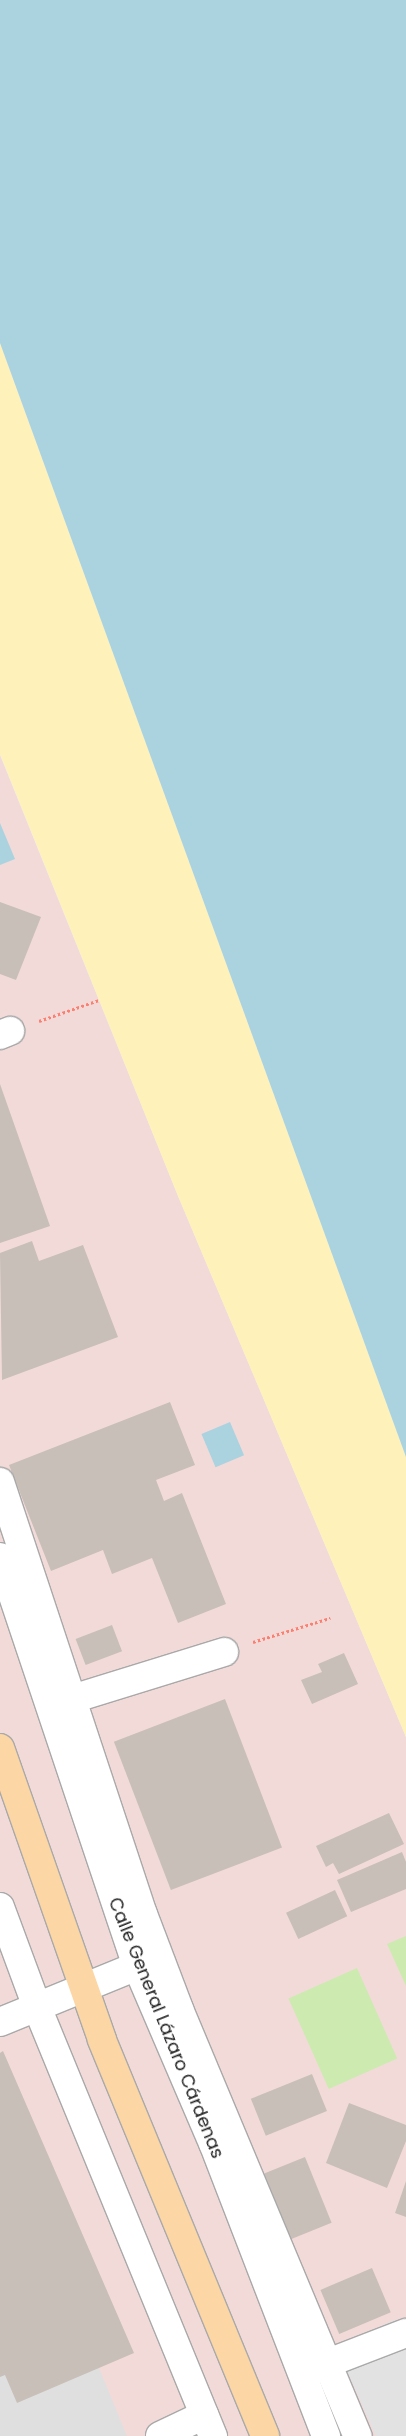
<!DOCTYPE html>
<html>
<head>
<meta charset="utf-8">
<style>
	body { margin:0 }
	#map { position:relative; width:406px; height:2436px; overflow:hidden; background:#f2efe9; font-family:Poppins,sans-serif }
	div>[style] { position:absolute }
	[style*='--x'] { left:calc(var(--x)*1px); top:calc(var(--y)*1px); width:calc(var(--w)*1px); rotate:calc(var(--a)*1deg) }
	.residential>* { inset:0; background:#e0dfdf }
	.commercial>* { inset:0; background:#f2dad9 }
	.grass>* { inset:0; background:#cdebb0; transform-origin:0 0 }
	.sand>* { inset:0; background:#fff1ba }
	.parking>* { inset:0; background:#e2e2e2 }
	.water>* { inset:0; background:#aad3df; transform-origin:0 0 }
	.building>* { inset:0; background:#c7bfb8; transform-origin:0 0 }
	.path>* { height:3px; margin-top:-1.5px; transform-origin:0; background:repeating-linear-gradient(90deg,#fa8072 0 2.5px,transparent 0 5px) }
	.roads { filter:drop-shadow(1px 0 #a9a9a9) drop-shadow(-1px 0 #a9a9a9) drop-shadow(0 1px #a9a9a9) drop-shadow(0 -1px #a9a9a9) }
	.minor>* { height:28px; margin:-14px; padding:0 14px; transform-origin:14px; border-radius:14px; background:#fff }
	.major>* { height:28px; margin:-14px; padding:0 14px; transform-origin:14px; border-radius:14px; background:#fcd6a4 }
	span { translate:-50% -50%; white-space:nowrap; text-align:center; line-height:1.15; -webkit-text-stroke:5px #fff; paint-order:stroke }
	.street-label { font-size:18px; color:#222 }
</style>
</head>
<body>
<div id="map">
	<div class="residential">
		<i style="clip-path:polygon(0 2110px,135px 2436px,0 2436px)"></i>
	</div>
	<div class="commercial">
		<i style="clip-path:polygon(0 755px,178px 1196px,406px 1737px,406px 2436px,127px 2436px,0 2127px)"></i>
	</div>
	<div class="grass">
		<i style="clip-path:polygon(406px 1936px,406px 1986px,387px 1944px)"></i>
		<i style="left:357px;top:1968px;width:99px;height:75px;rotate:66deg"></i>
	</div>
	<div class="sand">
		<i style="clip-path:polygon(0 343px,406px 1457px,406px 1737px,178px 1196px,0 754px)"></i>
	</div>
	<div class="parking">
		<i style="clip-path:polygon(394px 2320px,406px 2320px,406px 2436px,376px 2436px,336px 2346px)"></i>
	</div>
	<div class="water">
		<i style="clip-path:polygon(0 0,406px 0,406px 1457px,0 343px)"></i>
		<i style="clip-path:polygon(0 823px,15px 859px,0 865px)"></i>
		<i style="left:230px;top:1422px;width:36px;height:31px;rotate:67deg"></i>
	</div>
	<div class="building">
		<i style="clip-path:polygon(0 902px,41px 917px,16px 980px,0 974px)"></i>
		<i style="clip-path:polygon(0 1084px,50px 1226px,0 1243px)"></i>
		<i style="clip-path:polygon(32px 1241px,39px 1261px,83px 1245px,118px 1337px,2px 1380px,0 1253px)"></i>
		<i style="clip-path:polygon(170px 1402px,195px 1465px,156px 1480px,164px 1501px,182px 1493px,226px 1604px,178px 1623px,152px 1558px,112px 1574px,103px 1550px,51px 1571px,9px 1465px)"></i>
		<i style="left:112px;top:1625px;width:28px;height:39px;rotate:69deg"></i>
		<i style="clip-path:polygon(344px 1653px,358px 1684px,312px 1704px,301px 1680px,322px 1672px,318px 1664px)"></i>
		<i style="left:225px;top:1699px;width:159px;height:119px;rotate:69deg"></i>
		<i style="clip-path:polygon(389px 1813px,404px 1844px,339px 1874px,333px 1863px,326px 1867px,316px 1846px)"></i>
		<i style="clip-path:polygon(402px 1852px,406px 1862px,406px 1889px,351px 1912px,337px 1880px)"></i>
		<i style="left:335px;top:1890px;width:29px;height:54px;rotate:65deg"></i>
		<i style="clip-path:polygon(3px 2051px,134px 2353px,17px 2403px,5px 2375px,0 2377px,0 2053px)"></i>
		<i style="left:312px;top:2074px;width:40px;height:66px;rotate:68deg"></i>
		<i style="clip-path:polygon(349px 2103px,406px 2125px,406px 2141px,387px 2188px,326px 2163px)"></i>
		<i style="left:305px;top:2157px;width:71px;height:44px;rotate:68deg"></i>
		<i style="clip-path:polygon(406px 2181px,406px 2217px,395px 2213px)"></i>
		<i style="left:372px;top:2268px;width:48px;height:56px;rotate:67deg"></i>
	</div>
	<div class="path">
		<i style="--x:39;--y:1021;--w:64;--a:-19.3"></i>
		<i style="--x:253;--y:1642;--w:81;--a:-17.3"></i>
	</div>
	<div class="roads">
		<div class="minor">
			<i style="--x:0;--y:1035;--w:11;--a:-22"></i>
			<i style="--x:0;--y:1482;--w:455;--a:71.7"></i>
			<i style="--x:143;--y:1914;--w:102;--a:69.2"></i>
			<i style="--x:179;--y:2009;--w:463;--a:67.3"></i>
			<i style="--x:0;--y:1557;--w:431;--a:71.5"></i>
			<i style="--x:137;--y:1966;--w:193;--a:66.8"></i>
			<i style="--x:213;--y:2143;--w:314;--a:68.9"></i>
			<i style="--x:56;--y:1704;--w:176;--a:-17.2"></i>
			<i style="--x:0;--y:1907;--w:107;--a:69.7"></i>
			<i style="--x:37;--y:2007;--w:464;--a:67.7"></i>
			<i style="--x:0;--y:2022;--w:148;--a:-22.2"></i>
			<i style="--x:310;--y:2370;--w:103;--a:-21.1"></i>
			<i style="--x:160;--y:2436;--w:49;--a:-25.5"></i>
		</div>
		<div class="major">
			<i style="--x:0;--y:1748;--w:309;--a:70.7"></i>
			<i style="--x:102;--y:2040;--w:428;--a:67.6"></i>
		</div>
	</div>
	<div class="street-label">
		<span style="left:166px;top:2028px;rotate:68deg">Calle General Lázaro Cárdenas</span>
	</div>
</div>
</body>
</html>
